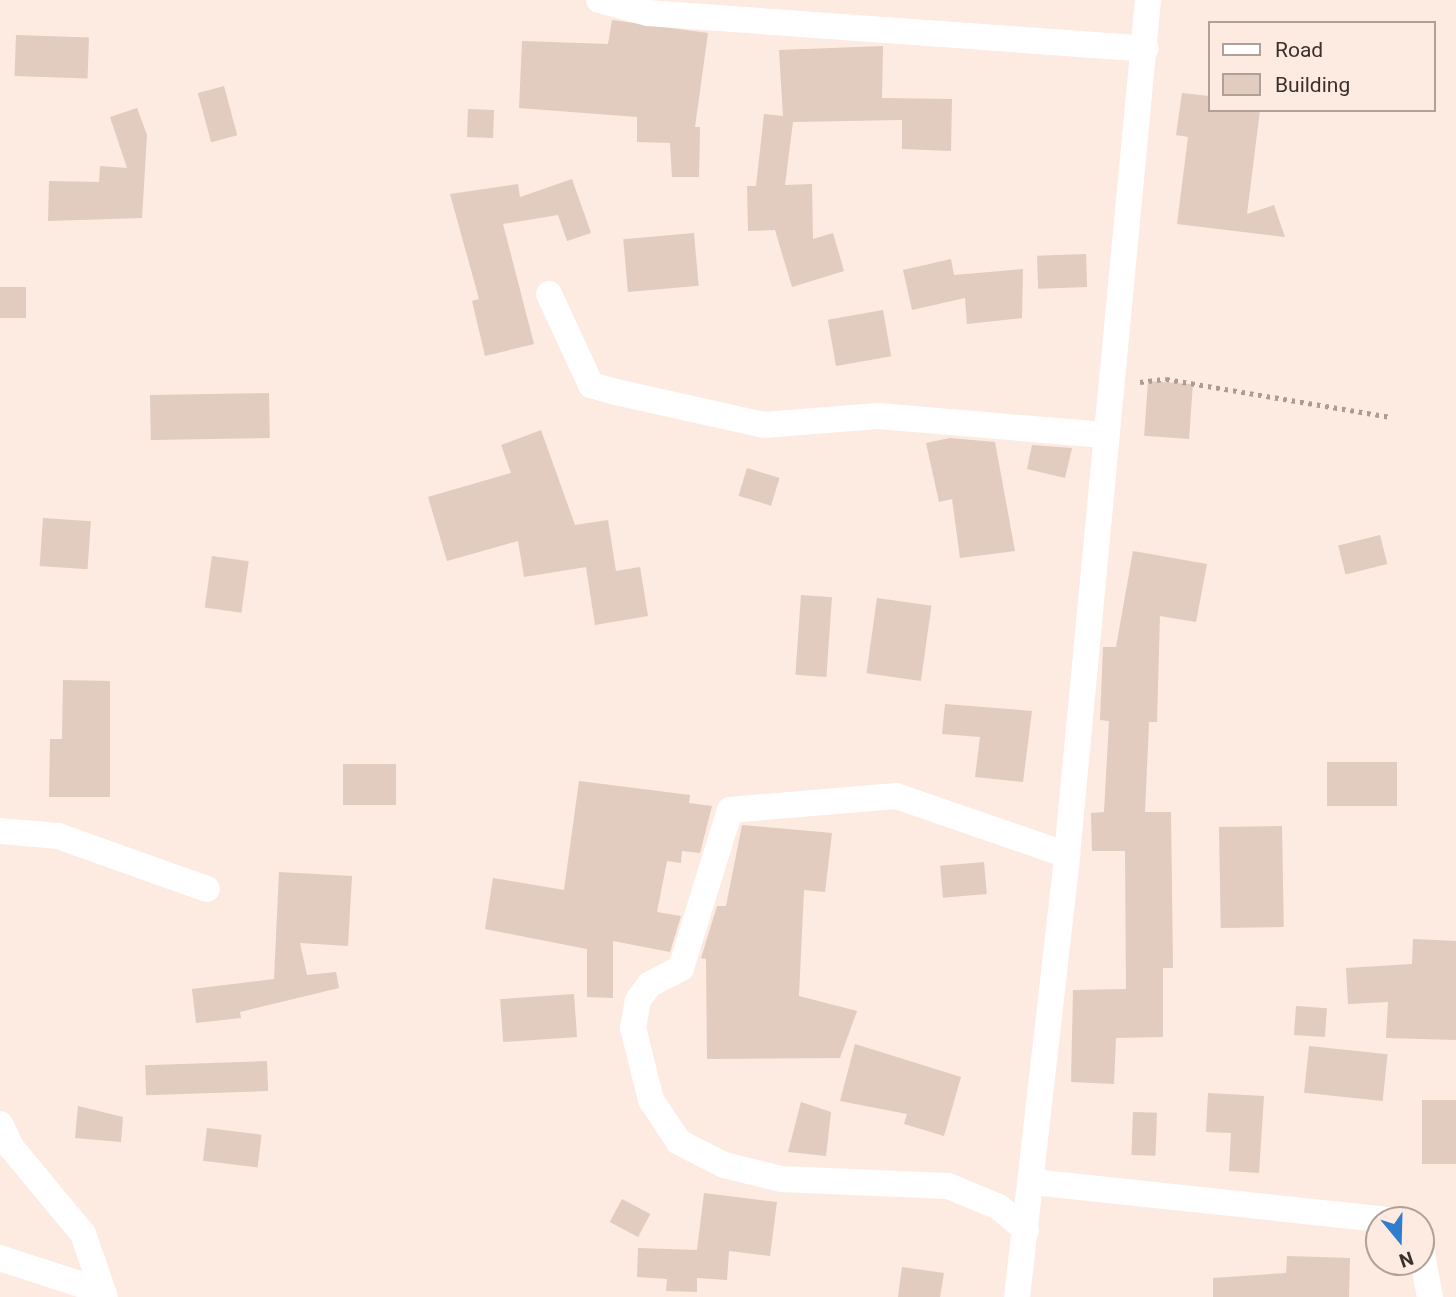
<!DOCTYPE html>
<html>
<head>
<meta charset="utf-8">
<style>
	body { margin:0 }
	#map { position:relative; width:1456px; height:1297px; overflow:hidden; background:#fdeae0; font-family:Roboto,sans-serif }
	div>[style] { position:absolute }
	[style*='--x'] { left:calc(var(--x)*1px); top:calc(var(--y)*1px); width:calc(var(--w)*1px); rotate:calc(var(--a)*1deg) }
	.building>* { inset:0; background:#e2cbbf; transform-origin:0 0 }
	.path>* { height:4.5px; margin-top:-2.25px; transform-origin:0; background:repeating-linear-gradient(90deg,#aa9b94 0 3.5px,transparent 0 8.5px) }
	.street>* { height:26px; margin:-13px; padding:0 13px; transform-origin:13px; border-radius:13px; background:#fff }
	span { translate:-50% -50%; white-space:nowrap; text-align:center; line-height:1.15; -webkit-text-stroke:6px #fdeae0; paint-order:stroke }
	.legend { position:absolute; left:1208px; top:21px; width:228px; height:91px; box-sizing:border-box; background:#fdeae0; border:2px solid #afa098; margin:0; padding:9px 12px; list-style:none; font-size:21px; color:#3a312c }
	.legend li { display:flex; align-items:center; gap:14px; height:35px }
	.legend b { width:35px; border:2px solid #afa098 }
	.north { position:absolute; left:1365px; top:1206px; width:70px; height:70px; box-sizing:border-box; background:#fdeae0; border:2px solid #afa098; border-radius:50%; rotate:161deg; font-size:19px; font-weight:700; line-height:28px; text-align:center; color:#3a312c }
	.north::after { content:''; display:block; margin:auto; width:24px; height:32px; background:#2f7dcd; clip-path:polygon(50% 0,100% 100%,50% 72%,0 100%) }
</style>
</head>
<body>
<div id="map">
	<div class="building">
		<i style="clip-path:polygon(612px 20px,708px 33px,695px 127px,700px 127px,699px 177px,672px 177px,670px 143px,637px 142px,637px 117px,519px 108px,522px 41px,608px 44px)"></i>
		<i style="left:16px;top:35px;width:73px;height:41px;rotate:2deg"></i>
		<i style="clip-path:polygon(883px 46px,882px 98px,952px 99px,951px 151px,902px 149px,902px 120px,793px 122px,785px 185px,812px 184px,813px 239px,833px 233px,844px 271px,792px 287px,775px 230px,748px 231px,747px 186px,756px 186px,764px 114px,783px 116px,779px 50px)"></i>
		<i style="left:224px;top:86px;width:51px;height:27px;rotate:75deg"></i>
		<i style="clip-path:polygon(1182px 93px,1209px 96px,1209px 110px,1260px 110px,1247px 214px,1274px 205px,1285px 237px,1177px 224px,1188px 137px,1176px 135px)"></i>
		<i style="clip-path:polygon(137px 108px,147px 135px,142px 218px,48px 221px,49px 181px,99px 182px,100px 166px,127px 168px,110px 117px)"></i>
		<i style="left:468px;top:109px;width:26px;height:28px;rotate:2deg"></i>
		<i style="clip-path:polygon(572px 179px,591px 233px,567px 241px,558px 215px,503px 224px,534px 344px,485px 356px,472px 301px,479px 299px,450px 194px,518px 184px,520px 197px)"></i>
		<i style="left:694px;top:233px;width:53px;height:71px;rotate:85deg"></i>
		<i style="left:1086px;top:254px;width:33px;height:49px;rotate:88deg"></i>
		<i style="clip-path:polygon(951px 259px,954px 275px,1023px 269px,1022px 318px,967px 324px,965px 298px,912px 310px,903px 270px)"></i>
		<i style="left:0;top:287px;width:26px;height:31px"></i>
		<i style="left:883px;top:310px;width:47px;height:56px;rotate:80deg"></i>
		<i style="left:1148px;top:381px;width:45px;height:55px;rotate:4deg"></i>
		<i style="left:269px;top:393px;width:45px;height:119px;rotate:89deg"></i>
		<i style="clip-path:polygon(541px 430px,575px 525px,608px 520px,616px 571px,640px 567px,648px 616px,595px 625px,586px 567px,524px 577px,518px 541px,447px 561px,428px 497px,511px 473px,501px 445px)"></i>
		<i style="clip-path:polygon(950px 438px,995px 442px,1015px 551px,960px 558px,952px 499px,939px 502px,926px 443px)"></i>
		<i style="clip-path:polygon(1032px 445px,1072px 448px,1065px 478px,1027px 469px)"></i>
		<i style="left:747px;top:468px;width:34px;height:29px;rotate:17deg"></i>
		<i style="left:43px;top:518px;width:48px;height:48px;rotate:4deg"></i>
		<i style="left:1380px;top:535px;width:30px;height:43px;rotate:76deg"></i>
		<i style="clip-path:polygon(1133px 551px,1207px 564px,1196px 622px,1160px 616px,1157px 722px,1149px 722px,1145px 812px,1171px 812px,1173px 968px,1163px 968px,1163px 1037px,1116px 1038px,1114px 1084px,1071px 1082px,1073px 990px,1126px 989px,1125px 851px,1092px 851px,1091px 813px,1104px 812px,1109px 721px,1100px 720px,1103px 647px,1116px 647px)"></i>
		<i style="left:212px;top:556px;width:37px;height:52px;rotate:8deg"></i>
		<i style="left:801px;top:595px;width:31px;height:80px;rotate:4deg"></i>
		<i style="left:877px;top:598px;width:55px;height:76px;rotate:8deg"></i>
		<i style="clip-path:polygon(63px 680px,110px 681px,110px 797px,49px 797px,50px 739px,62px 739px)"></i>
		<i style="clip-path:polygon(945px 704px,1032px 711px,1023px 782px,975px 777px,980px 737px,942px 734px)"></i>
		<i style="left:1397px;top:762px;width:44px;height:70px;rotate:90deg"></i>
		<i style="left:343px;top:764px;width:53px;height:41px"></i>
		<i style="clip-path:polygon(579px 781px,690px 795px,689px 803px,712px 806px,700px 853px,682px 851px,681px 863px,667px 861px,657px 912px,681px 916px,670px 952px,613px 941px,613px 998px,587px 997px,587px 949px,485px 929px,493px 878px,564px 890px)"></i>
		<i style="clip-path:polygon(742px 825px,832px 833px,825px 892px,804px 890px,799px 996px,857px 1011px,840px 1058px,707px 1059px,706px 959px,701px 958px,717px 906px,726px 906px)"></i>
		<i style="left:1282px;top:826px;width:101px;height:63px;rotate:89deg"></i>
		<i style="left:984px;top:862px;width:32px;height:44px;rotate:85deg"></i>
		<i style="clip-path:polygon(279px 872px,352px 876px,348px 946px,300px 943px,307px 975px,336px 972px,339px 988px,240px 1012px,241px 1018px,196px 1023px,192px 989px,274px 979px)"></i>
		<i style="clip-path:polygon(1413px 939px,1456px 941px,1456px 1040px,1386px 1038px,1388px 1002px,1348px 1004px,1346px 968px,1412px 964px)"></i>
		<i style="left:574px;top:994px;width:43px;height:74px;rotate:86deg"></i>
		<i style="left:1296px;top:1006px;width:31px;height:29px;rotate:4deg"></i>
		<i style="clip-path:polygon(855px 1044px,961px 1077px,944px 1136px,904px 1124px,907px 1114px,840px 1101px)"></i>
		<i style="left:1309px;top:1046px;width:79px;height:47px;rotate:6deg"></i>
		<i style="left:267px;top:1061px;width:30px;height:122px;rotate:88deg"></i>
		<i style="clip-path:polygon(1208px 1093px,1264px 1096px,1259px 1173px,1229px 1171px,1231px 1133px,1206px 1132px)"></i>
		<i style="left:1422px;top:1100px;width:34px;height:64px"></i>
		<i style="clip-path:polygon(801px 1102px,831px 1112px,826px 1156px,788px 1152px)"></i>
		<i style="clip-path:polygon(78px 1106px,123px 1117px,121px 1142px,75px 1138px)"></i>
		<i style="left:1133px;top:1112px;width:24px;height:43px;rotate:2deg"></i>
		<i style="left:207px;top:1128px;width:55px;height:33px;rotate:7deg"></i>
		<i style="clip-path:polygon(704px 1193px,777px 1202px,770px 1256px,729px 1251px,727px 1280px,697px 1278px,697px 1292px,666px 1291px,667px 1279px,637px 1277px,638px 1248px,697px 1250px)"></i>
		<i style="left:622px;top:1199px;width:32px;height:26px;rotate:28deg"></i>
		<i style="clip-path:polygon(1287px 1256px,1350px 1258px,1349px 1297px,1213px 1297px,1213px 1278px,1286px 1273px)"></i>
		<i style="clip-path:polygon(902px 1267px,944px 1273px,940px 1297px,898px 1297px)"></i>
	</div>
	<div class="path">
		<i style="--x:1140;--y:382;--w:26;--a:-7"></i>
		<i style="--x:1166;--y:379;--w:228;--a:9.6"></i>
	</div>
	<div class="street">
		<i style="--x:599;--y:0;--w:51;--a:14.9"></i>
		<i style="--x:648;--y:13;--w:499;--a:4.1"></i>
		<i style="--x:549;--y:294;--w:100;--a:65.2"></i>
		<i style="--x:591;--y:385;--w:26;--a:16"></i>
		<i style="--x:616;--y:392;--w:152;--a:12.6"></i>
		<i style="--x:764;--y:425;--w:114;--a:-4.5"></i>
		<i style="--x:878;--y:416;--w:227;--a:4.8"></i>
		<i style="--x:0;--y:831;--w:58;--a:4.9"></i>
		<i style="--x:58;--y:836;--w:158;--a:19.6"></i>
		<i style="--x:0;--y:1124;--w:25;--a:64"></i>
		<i style="--x:11;--y:1147;--w:113;--a:50.4"></i>
		<i style="--x:83;--y:1234;--w:67;--a:70.8"></i>
		<i style="--x:1033;--y:1182;--w:359;--a:6.1"></i>
		<i style="--x:1026;--y:1230;--w:35;--a:-140"></i>
		<i style="--x:999;--y:1207;--w:55;--a:-157.6"></i>
		<i style="--x:948;--y:1186;--w:167;--a:-177.6"></i>
		<i style="--x:781;--y:1179;--w:59;--a:-166.2"></i>
		<i style="--x:724;--y:1165;--w:51;--a:-152.9"></i>
		<i style="--x:679;--y:1142;--w:50;--a:-123.7"></i>
		<i style="--x:651;--y:1100;--w:74;--a:-104"></i>
		<i style="--x:633;--y:1028;--w:28;--a:-80"></i>
		<i style="--x:638;--y:1000;--w:20;--a:-53"></i>
		<i style="--x:650;--y:984;--w:35;--a:-27"></i>
		<i style="--x:681;--y:968;--w:165;--a:-72.8"></i>
		<i style="--x:730;--y:810;--w:167;--a:-4.8"></i>
		<i style="--x:896;--y:796;--w:181;--a:19"></i>
		<i style="--x:1421;--y:1249;--w:49;--a:79.4"></i>
		<i style="--x:0;--y:1258;--w:106;--a:18.1"></i>
		<i style="--x:1017;--y:1297;--w:445;--a:-83.5"></i>
		<i style="--x:1067;--y:855;--w:859;--a:-84.59"></i>
	</div>
	<ul class="legend">
	<li><b style="height:9px;background:#fff"></b>Road</li>
	<li><b style="height:19px;background:#e2cbbf"></b>Building</li>
	</ul>
	<div class="north">N</div>
</div>
</body>
</html>
